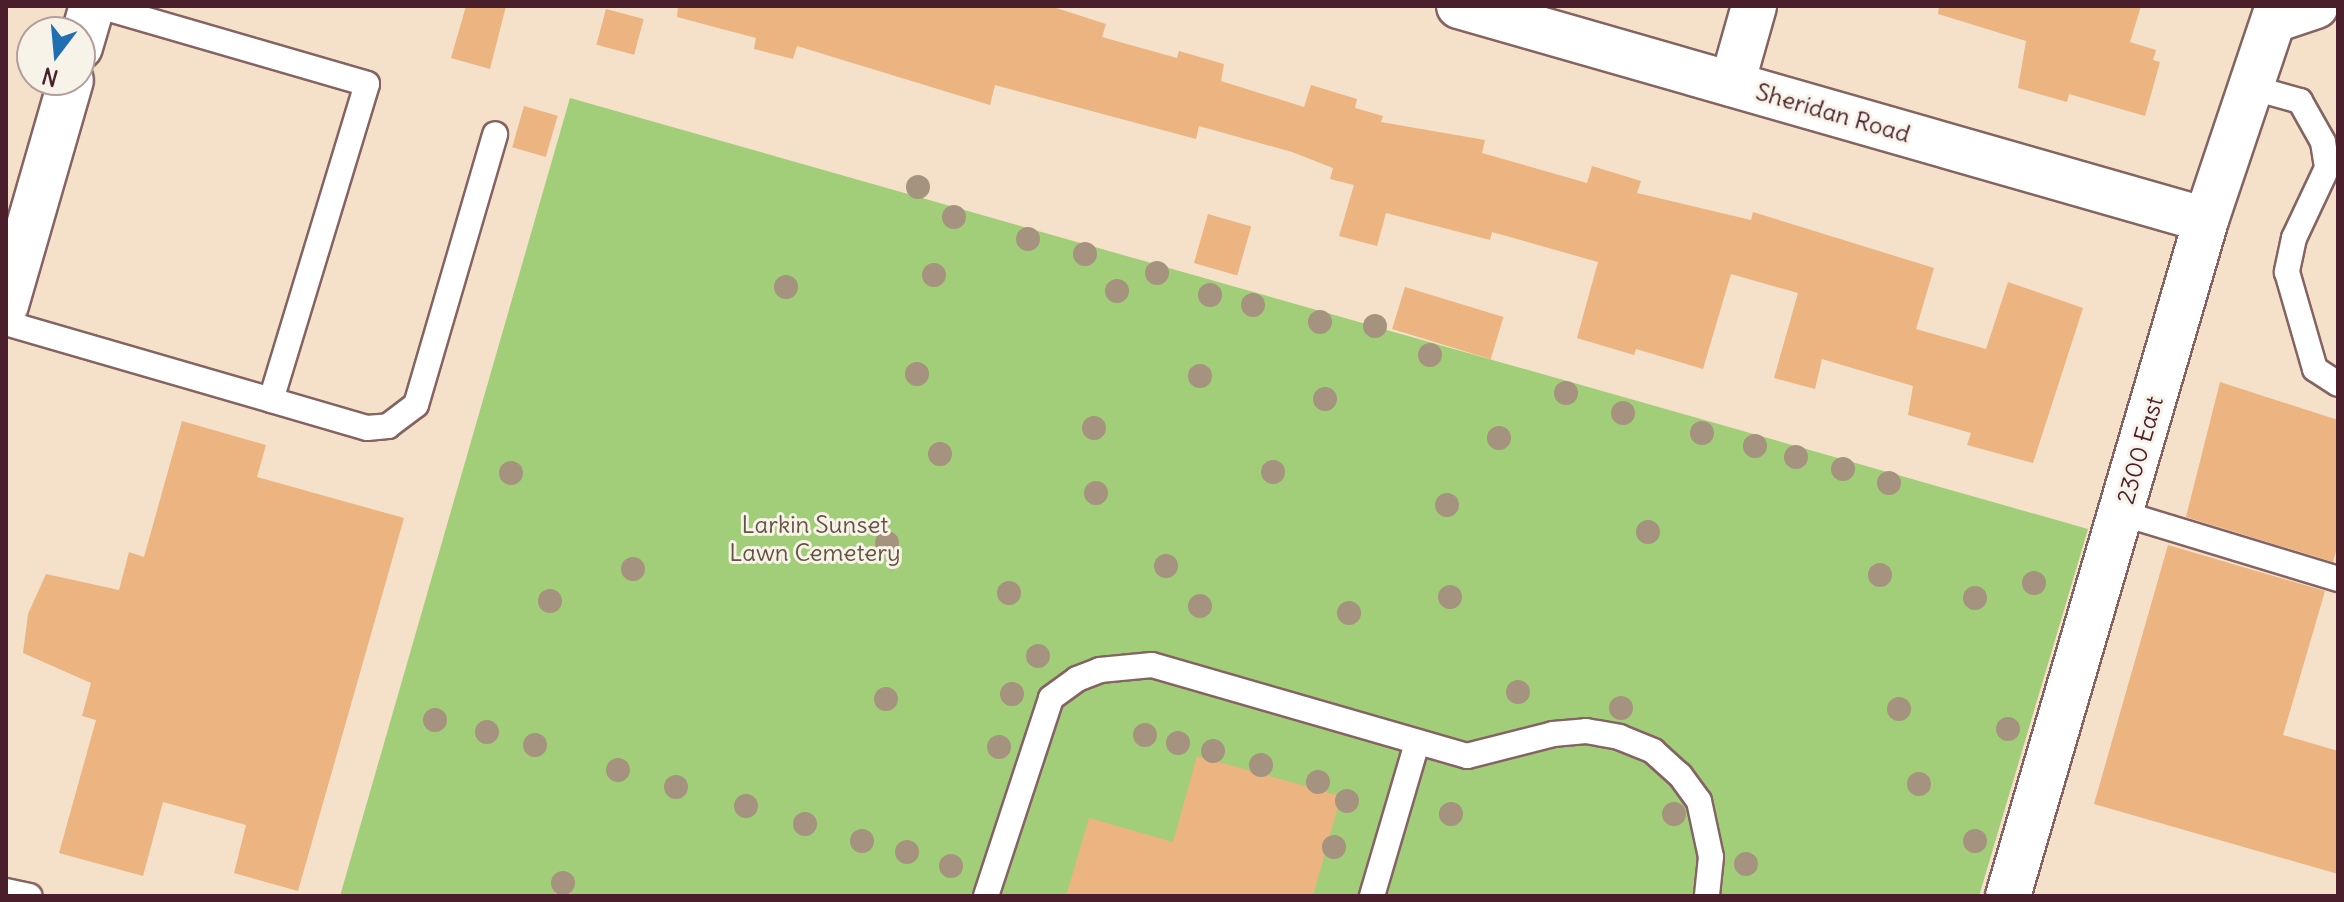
<!DOCTYPE html>
<html>
<head>
<meta charset="utf-8">
<style>
	body { margin:0 }
	#map { position:relative; width:2344px; height:902px; overflow:hidden; background:#f5e1ca; font-family:Delius,sans-serif }
	div>[style] { position:absolute }
	[style*='--x'] { left:calc(var(--x)*1px); top:calc(var(--y)*1px); width:calc(var(--w)*1px); rotate:calc(var(--a)*1deg) }
	.green>* { inset:0; background:#a2cd79 }
	.building>* { inset:0; background:#ebb480; transform-origin:0 0 }
	.roads { filter:drop-shadow(2px 0 #866363) drop-shadow(-2px 0 #866363) drop-shadow(0 2px #866363) drop-shadow(0 -2px #866363) }
	.lane>* { height:24px; margin:-12px; padding:0 12px; transform-origin:12px; border-radius:12px; background:#fff }
	.street>* { height:44px; margin:-22px; padding:0 22px; transform-origin:22px; border-radius:22px; background:#fff }
	.primary>* { height:44px; margin:-22px; padding:0 22px; transform-origin:22px; border-radius:22px; background:#fff }
	.trees>* { width:24px; height:24px; margin:-12px; border-radius:50%; background:#a5937f }
	span { translate:-50% -50%; white-space:nowrap; text-align:center; line-height:1.15; -webkit-text-stroke:6px #f7f3e8; paint-order:stroke }
	.street-label { font-size:24px; color:#4a1f2b }
	.park-label { font-size:24px; color:#645342 }
	.frame { position:absolute; inset:0; border:8px solid #4a1f2b; pointer-events:none }
	.north { position:absolute; left:16px; top:16px; width:80px; height:80px; box-sizing:border-box; background:#f7f3e8; border:2px solid #b29e9c; border-radius:50%; rotate:196deg; font-size:22px; font-weight:700; line-height:32px; text-align:center; color:#4a1f2b }
	.north::after { content:''; display:block; margin:auto; width:28px; height:36px; background:#1f6fb2; clip-path:polygon(50% 0,100% 100%,50% 72%,0 100%) }
</style>
</head>
<body>
<div id="map">
	<div class="green">
		<i style="clip-path:polygon(570px 98px,2088px 529px,1979px 896px,340px 896px)"></i>
	</div>
	<div class="building">
		<i style="clip-path:polygon(466px 6px,506px 6px,490px 69px,451px 58px)"></i>
		<i style="clip-path:polygon(678px 6px,1050px 6px,1106px 24px,1102px 37px,1177px 58px,1179px 51px,1224px 64px,1221px 81px,1304px 107px,1311px 85px,1357px 99px,1355px 108px,1383px 116px,1381px 122px,1485px 140px,1482px 153px,1587px 183px,1592px 166px,1641px 181px,1637px 193px,1751px 220px,1753px 212px,1934px 268px,1916px 329px,1986px 349px,2008px 282px,2083px 308px,2033px 463px,1967px 445px,1971px 433px,1908px 415px,1913px 386px,1822px 359px,1815px 389px,1774px 378px,1798px 293px,1731px 274px,1703px 369px,1636px 349px,1634px 355px,1577px 338px,1598px 262px,1492px 232px,1490px 240px,1386px 213px,1377px 246px,1339px 236px,1354px 185px,1330px 179px,1333px 168px,1292px 152px,1199px 126px,1196px 139px,995px 85px,990px 105px,797px 46px,793px 59px,754px 49px,756px 38px,677px 17px)"></i>
		<i style="clip-path:polygon(1939px 6px,2141px 6px,2130px 42px,2156px 50px,2153px 60px,2160px 62px,2145px 116px,2069px 94px,2067px 102px,2018px 88px,2026px 41px,1938px 14px)"></i>
		<i style="left:606px;top:9px;width:39px;height:37px;rotate:15deg"></i>
		<i style="left:524px;top:106px;width:35px;height:43px;rotate:16deg"></i>
		<i style="left:1208px;top:214px;width:45px;height:51px;rotate:16deg"></i>
		<i style="left:1405px;top:287px;width:103px;height:44px;rotate:17deg"></i>
		<i style="clip-path:polygon(2220px 382px,2338px 420px,2338px 544px,2333px 562px,2186px 517px)"></i>
		<i style="clip-path:polygon(182px 421px,266px 445px,257px 477px,404px 518px,298px 891px,234px 873px,246px 825px,163px 802px,143px 876px,59px 853px,96px 720px,82px 716px,91px 683px,23px 653px,28px 614px,46px 574px,119px 590px,129px 552px,144px 557px)"></i>
		<i style="clip-path:polygon(2168px 545px,2325px 591px,2283px 735px,2338px 751px,2338px 874px,2094px 804px)"></i>
		<i style="clip-path:polygon(1197px 756px,1341px 796px,1313px 896px,1066px 896px,1089px 818px,1173px 842px)"></i>
	</div>
	<div class="roads">
		<div class="lane">
			<i style="--x:99;--y:6;--w:279;--a:16.2"></i>
			<i style="--x:367;--y:84;--w:330;--a:106.9"></i>
			<i style="--x:271;--y:400;--w:100;--a:16.3"></i>
			<i style="--x:367;--y:428;--w:21;--a:-5"></i>
			<i style="--x:388;--y:426;--w:35;--a:-37"></i>
			<i style="--x:416;--y:405;--w:282;--a:-73.7"></i>
			<i style="--x:2250;--y:87;--w:52;--a:15.6"></i>
			<i style="--x:2300;--y:101;--w:47;--a:60.7"></i>
			<i style="--x:2323;--y:142;--w:26;--a:81"></i>
			<i style="--x:2327;--y:168;--w:77;--a:115.2"></i>
			<i style="--x:2294;--y:238;--w:35;--a:102"></i>
			<i style="--x:2287;--y:272;--w:101;--a:73.9"></i>
			<i style="--x:2315;--y:369;--w:27;--a:33"></i>
			<i style="--x:6;--y:323;--w:276;--a:16.2"></i>
			<i style="--x:2121;--y:513;--w:227;--a:16.9"></i>
			<i style="--x:6;--y:891;--w:24;--a:12"></i>
			<i style="--x:986;--y:896;--w:208;--a:-71.8"></i>
			<i style="--x:1051;--y:698;--w:32;--a:-36"></i>
			<i style="--x:1077;--y:679;--w:25;--a:-21"></i>
			<i style="--x:1100;--y:670;--w:52;--a:-5.5"></i>
			<i style="--x:1152;--y:665;--w:328;--a:16.1"></i>
			<i style="--x:1467;--y:756;--w:89;--a:-14.3"></i>
			<i style="--x:1553;--y:734;--w:33;--a:-5"></i>
			<i style="--x:1586;--y:731;--w:34;--a:10"></i>
			<i style="--x:1619;--y:737;--w:37;--a:22"></i>
			<i style="--x:1653;--y:751;--w:36;--a:42"></i>
			<i style="--x:1680;--y:775;--w:32;--a:54"></i>
			<i style="--x:1699;--y:801;--w:57;--a:77.9"></i>
			<i style="--x:1711;--y:857;--w:39;--a:96"></i>
			<i style="--x:1372;--y:896;--w:159;--a:-73.6"></i>
		</div>
		<div class="street">
			<i style="--x:1459;--y:6;--w:777;--a:15.99"></i>
			<i style="--x:80;--y:47;--w:43;--a:-73.7"></i>
			<i style="--x:1732;--y:84;--w:81;--a:-74.2"></i>
			<i style="--x:6;--y:305;--w:234;--a:-73.9"></i>
			<i style="--x:2008;--y:896;--w:704;--a:-73.67"></i>
			<i style="--x:2206;--y:220;--w:226;--a:-71.4"></i>
		</div>
		<div class="primary">
			<i style="--x:2274;--y:20;--w:44;--a:-18.4"></i>
		</div>
	</div>
	<div class="trees">
		<i style="left:918px;top:187px"></i>
		<i style="left:954px;top:217px"></i>
		<i style="left:1028px;top:239px"></i>
		<i style="left:1085px;top:254px"></i>
		<i style="left:1157px;top:273px"></i>
		<i style="left:934px;top:275px"></i>
		<i style="left:786px;top:287px"></i>
		<i style="left:1117px;top:291px"></i>
		<i style="left:1210px;top:295px"></i>
		<i style="left:1253px;top:305px"></i>
		<i style="left:1320px;top:322px"></i>
		<i style="left:1375px;top:326px"></i>
		<i style="left:1430px;top:355px"></i>
		<i style="left:917px;top:374px"></i>
		<i style="left:1200px;top:376px"></i>
		<i style="left:1566px;top:393px"></i>
		<i style="left:1325px;top:399px"></i>
		<i style="left:1623px;top:413px"></i>
		<i style="left:1094px;top:428px"></i>
		<i style="left:1702px;top:433px"></i>
		<i style="left:1499px;top:438px"></i>
		<i style="left:1755px;top:446px"></i>
		<i style="left:940px;top:454px"></i>
		<i style="left:1796px;top:457px"></i>
		<i style="left:1843px;top:469px"></i>
		<i style="left:1273px;top:472px"></i>
		<i style="left:511px;top:473px"></i>
		<i style="left:1889px;top:483px"></i>
		<i style="left:1096px;top:493px"></i>
		<i style="left:1447px;top:505px"></i>
		<i style="left:1648px;top:532px"></i>
		<i style="left:887px;top:543px"></i>
		<i style="left:1166px;top:566px"></i>
		<i style="left:633px;top:569px"></i>
		<i style="left:1880px;top:575px"></i>
		<i style="left:2034px;top:583px"></i>
		<i style="left:1009px;top:593px"></i>
		<i style="left:1450px;top:597px"></i>
		<i style="left:1975px;top:598px"></i>
		<i style="left:550px;top:601px"></i>
		<i style="left:1200px;top:606px"></i>
		<i style="left:1349px;top:613px"></i>
		<i style="left:1038px;top:656px"></i>
		<i style="left:1518px;top:692px"></i>
		<i style="left:1012px;top:694px"></i>
		<i style="left:886px;top:699px"></i>
		<i style="left:1621px;top:708px"></i>
		<i style="left:1899px;top:709px"></i>
		<i style="left:435px;top:720px"></i>
		<i style="left:2008px;top:729px"></i>
		<i style="left:487px;top:732px"></i>
		<i style="left:1145px;top:735px"></i>
		<i style="left:1178px;top:743px"></i>
		<i style="left:535px;top:745px"></i>
		<i style="left:999px;top:747px"></i>
		<i style="left:1213px;top:751px"></i>
		<i style="left:1261px;top:765px"></i>
		<i style="left:618px;top:770px"></i>
		<i style="left:1318px;top:782px"></i>
		<i style="left:1919px;top:784px"></i>
		<i style="left:676px;top:787px"></i>
		<i style="left:1347px;top:801px"></i>
		<i style="left:746px;top:806px"></i>
		<i style="left:1451px;top:814px"></i>
		<i style="left:1674px;top:814px"></i>
		<i style="left:805px;top:824px"></i>
		<i style="left:862px;top:841px"></i>
		<i style="left:1975px;top:841px"></i>
		<i style="left:1334px;top:847px"></i>
		<i style="left:907px;top:852px"></i>
		<i style="left:1746px;top:864px"></i>
		<i style="left:951px;top:866px"></i>
		<i style="left:563px;top:883px"></i>
	</div>
	<div class="street-label">
		<span style="left:1833px;top:113px;rotate:16deg">Sheridan Road</span>
		<span style="left:2140px;top:450px;rotate:-74deg">2300 East</span>
	</div>
	<div class="park-label">
		<span style="left:815px;top:539px">Larkin Sunset<br>Lawn Cemetery</span>
	</div>
	<div class="frame"></div>
	<div class="north">N</div>
</div>
</body>
</html>
